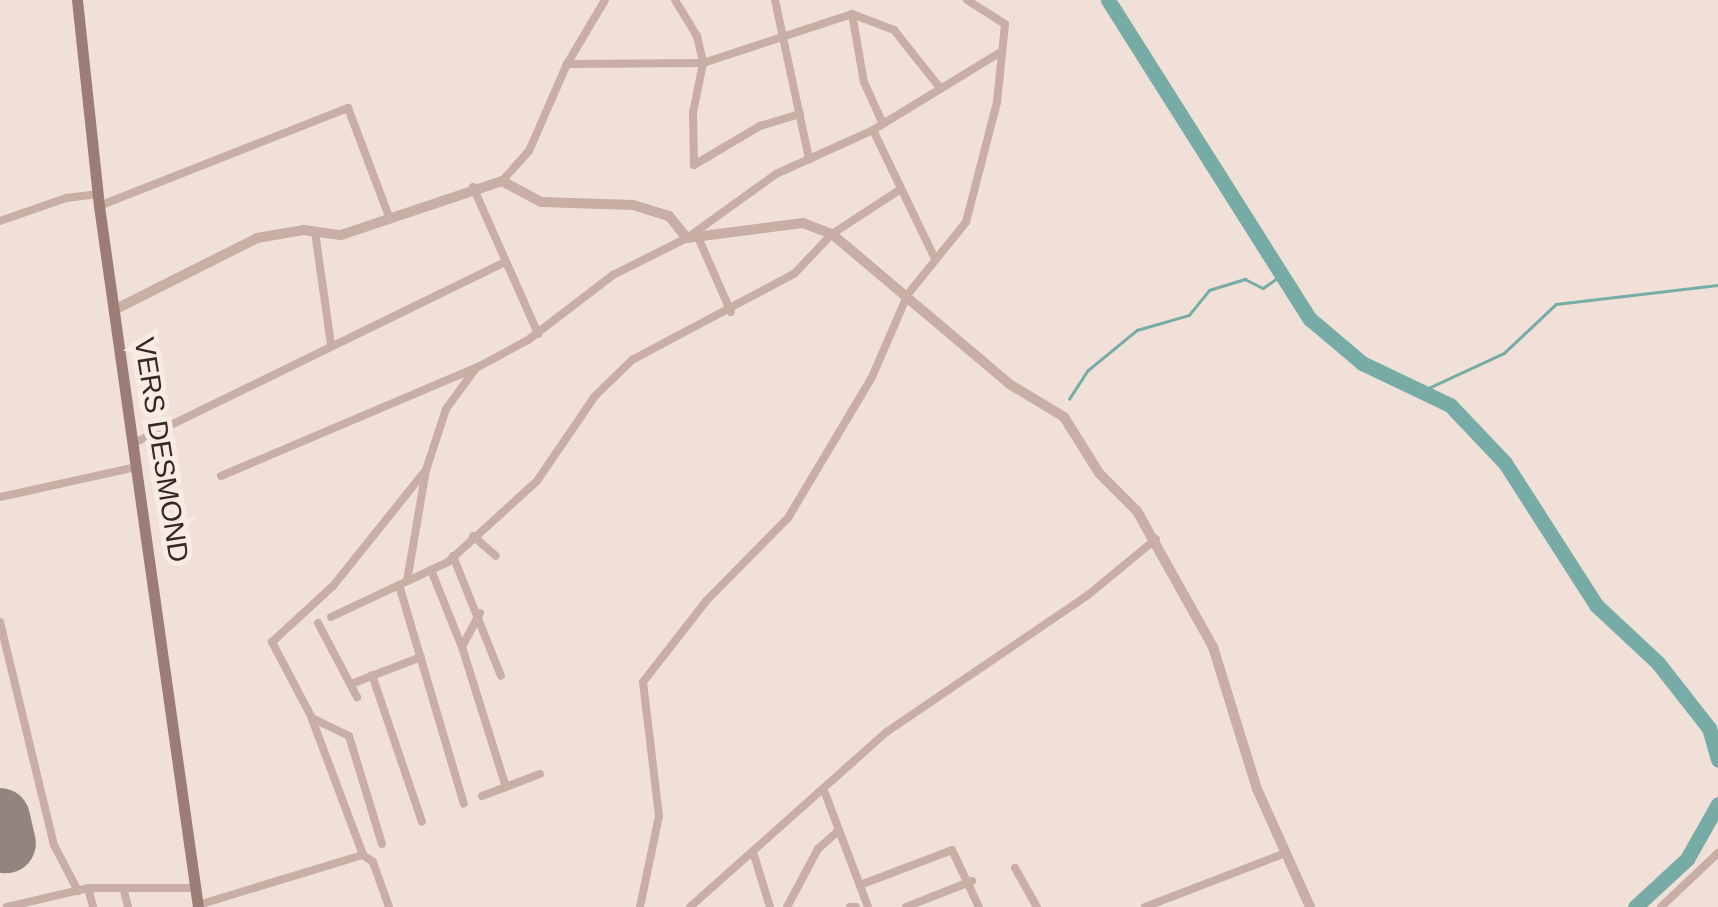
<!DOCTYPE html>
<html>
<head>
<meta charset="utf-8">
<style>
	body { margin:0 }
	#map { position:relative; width:1718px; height:907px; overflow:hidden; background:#f0e0d7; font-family:Arial,sans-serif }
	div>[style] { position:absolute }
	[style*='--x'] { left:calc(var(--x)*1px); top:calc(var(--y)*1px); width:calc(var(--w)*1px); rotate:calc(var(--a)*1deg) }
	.stream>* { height:2.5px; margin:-1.25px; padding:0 1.25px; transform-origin:1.25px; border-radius:1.25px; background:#77aca6 }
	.river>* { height:15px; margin:-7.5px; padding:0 7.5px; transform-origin:7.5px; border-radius:7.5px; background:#77aca6 }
	.runway>* { height:60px; margin:-30px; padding:0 30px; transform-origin:30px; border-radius:30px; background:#92847e }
	.minor>* { height:8px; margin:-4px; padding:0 4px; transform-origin:4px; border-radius:4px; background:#c8aea4 }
	.tertiary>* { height:10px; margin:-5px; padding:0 5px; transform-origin:5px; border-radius:5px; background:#c8aea4 }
	.secondary>* { height:11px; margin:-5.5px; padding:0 5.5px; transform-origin:5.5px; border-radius:5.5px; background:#9b7d76 }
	span { translate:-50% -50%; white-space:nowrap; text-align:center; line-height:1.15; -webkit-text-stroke:10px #f8ebe3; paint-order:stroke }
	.street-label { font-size:28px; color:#332825 }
</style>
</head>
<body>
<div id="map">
	<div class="stream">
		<i style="--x:1420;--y:392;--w:93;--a:-24.9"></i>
		<i style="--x:1504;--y:353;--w:71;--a:-43.3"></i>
		<i style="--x:1556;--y:304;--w:163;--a:-6.7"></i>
		<i style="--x:1069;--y:399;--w:33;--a:-57"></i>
		<i style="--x:1087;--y:371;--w:65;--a:-39.4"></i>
		<i style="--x:1137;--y:330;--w:54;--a:-16.1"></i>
		<i style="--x:1189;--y:315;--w:32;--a:-51"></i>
		<i style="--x:1209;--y:290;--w:38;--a:-17"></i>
		<i style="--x:1245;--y:279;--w:20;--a:27"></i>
		<i style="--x:1263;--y:288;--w:19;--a:-35"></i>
	</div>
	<div class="river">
		<i style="--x:1108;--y:0;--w:378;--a:57.7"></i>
		<i style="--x:1310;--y:319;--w:68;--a:40.2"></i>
		<i style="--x:1362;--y:363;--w:98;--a:25.5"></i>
		<i style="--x:1450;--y:405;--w:80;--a:46.5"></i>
		<i style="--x:1505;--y:463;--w:169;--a:57.3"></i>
		<i style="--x:1596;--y:605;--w:85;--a:43.1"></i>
		<i style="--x:1658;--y:663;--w:83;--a:51.9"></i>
		<i style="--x:1709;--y:728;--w:33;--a:74"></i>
		<i style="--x:1635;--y:907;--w:71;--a:-42.7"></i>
		<i style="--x:1687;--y:859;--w:63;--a:-60.6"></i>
	</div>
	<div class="runway">
		<i style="--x:0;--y:818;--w:26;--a:77"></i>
	</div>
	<div class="minor">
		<i style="--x:675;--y:0;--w:42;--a:58.6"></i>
		<i style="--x:697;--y:36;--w:28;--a:77"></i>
		<i style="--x:703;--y:63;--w:51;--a:101.3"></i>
		<i style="--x:693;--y:113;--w:52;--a:88.9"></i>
		<i style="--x:694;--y:165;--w:77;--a:-30.6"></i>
		<i style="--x:760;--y:126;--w:42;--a:-16.7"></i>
		<i style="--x:775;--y:0;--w:163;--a:77.9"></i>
		<i style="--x:852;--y:14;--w:69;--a:80"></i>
		<i style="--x:864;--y:82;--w:46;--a:65.7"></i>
		<i style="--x:567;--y:64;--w:136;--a:-0.4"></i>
		<i style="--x:703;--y:63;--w:157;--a:-18.2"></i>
		<i style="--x:852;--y:14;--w:45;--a:20.9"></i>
		<i style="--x:894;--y:30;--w:75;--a:51.5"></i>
		<i style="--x:873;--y:130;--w:141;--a:64.3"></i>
		<i style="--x:502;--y:181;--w:40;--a:-48"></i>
		<i style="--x:529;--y:151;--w:95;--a:-66.4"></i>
		<i style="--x:567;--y:64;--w:74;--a:-59.3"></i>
		<i style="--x:473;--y:187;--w:161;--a:66.1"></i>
		<i style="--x:99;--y:206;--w:268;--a:-21.5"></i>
		<i style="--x:348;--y:108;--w:119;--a:69.3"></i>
		<i style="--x:0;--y:221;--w:70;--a:-19.2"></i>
		<i style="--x:66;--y:198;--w:32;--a:-7"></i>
		<i style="--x:315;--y:232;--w:114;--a:81.9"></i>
		<i style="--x:698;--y:237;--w:82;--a:66.3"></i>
		<i style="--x:136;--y:442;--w:411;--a:-26"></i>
		<i style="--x:221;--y:476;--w:277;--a:-23"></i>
		<i style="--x:0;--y:497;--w:139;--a:-12.4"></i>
		<i style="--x:473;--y:536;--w:30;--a:41"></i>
		<i style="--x:453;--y:556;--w:129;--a:68.2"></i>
		<i style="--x:431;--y:570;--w:83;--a:68.1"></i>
		<i style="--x:407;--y:581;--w:113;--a:-80.3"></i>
		<i style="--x:426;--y:470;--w:64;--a:-71.8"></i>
		<i style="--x:446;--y:409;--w:51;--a:-53.8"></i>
		<i style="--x:476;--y:368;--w:59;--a:-28.3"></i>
		<i style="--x:528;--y:340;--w:107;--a:-37.4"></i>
		<i style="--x:613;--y:275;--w:83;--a:-26.6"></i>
		<i style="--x:687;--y:238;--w:110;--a:-35.7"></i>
		<i style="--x:776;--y:174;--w:107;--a:-24.4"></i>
		<i style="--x:873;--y:130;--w:150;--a:-31.4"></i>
		<i style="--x:399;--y:585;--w:228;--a:73.5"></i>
		<i style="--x:480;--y:613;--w:38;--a:118"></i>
		<i style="--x:462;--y:647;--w:147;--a:72.6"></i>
		<i style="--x:331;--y:617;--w:129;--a:-25.2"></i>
		<i style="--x:448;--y:562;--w:120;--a:-42.3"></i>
		<i style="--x:537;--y:481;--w:103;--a:-55.7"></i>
		<i style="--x:595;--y:396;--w:52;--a:-44.2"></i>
		<i style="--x:632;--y:360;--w:183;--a:-28"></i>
		<i style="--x:794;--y:274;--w:55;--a:-46.5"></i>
		<i style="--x:832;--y:234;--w:82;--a:-33.1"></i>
		<i style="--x:0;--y:622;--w:229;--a:76.4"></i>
		<i style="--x:54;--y:845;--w:52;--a:62.4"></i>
		<i style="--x:318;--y:623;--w:84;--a:62.2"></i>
		<i style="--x:372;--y:675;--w:155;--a:71.2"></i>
		<i style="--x:351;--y:684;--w:75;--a:-21.1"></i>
		<i style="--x:312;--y:719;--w:145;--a:69.4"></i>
		<i style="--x:825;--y:793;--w:122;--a:69.3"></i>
		<i style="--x:482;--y:796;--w:62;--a:-20.8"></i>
		<i style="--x:382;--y:844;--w:113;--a:-107"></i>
		<i style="--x:349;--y:736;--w:41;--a:-154.1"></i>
		<i style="--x:312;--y:718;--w:86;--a:-117.8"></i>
		<i style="--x:272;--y:642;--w:83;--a:-42.6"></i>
		<i style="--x:333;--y:586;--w:147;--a:-51.3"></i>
		<i style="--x:754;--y:855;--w:54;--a:72.9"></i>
		<i style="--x:1015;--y:868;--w:45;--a:60.6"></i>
		<i style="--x:860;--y:885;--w:98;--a:-20.8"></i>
		<i style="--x:952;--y:850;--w:63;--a:64.7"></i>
		<i style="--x:88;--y:888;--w:20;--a:75"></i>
		<i style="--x:124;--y:891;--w:16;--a:76"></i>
		<i style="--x:198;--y:905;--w:172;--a:-16.9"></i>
		<i style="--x:363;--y:855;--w:12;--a:35"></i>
		<i style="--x:373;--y:862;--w:48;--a:70.4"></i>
		<i style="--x:7;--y:907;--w:83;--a:-13.2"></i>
		<i style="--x:88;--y:888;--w:107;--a:0"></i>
		<i style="--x:640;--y:907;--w:93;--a:-78.2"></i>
		<i style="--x:659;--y:816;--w:135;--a:-96.8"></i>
		<i style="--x:643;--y:682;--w:104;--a:-52"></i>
		<i style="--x:707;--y:600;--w:115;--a:-45.4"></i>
		<i style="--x:788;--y:518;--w:164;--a:-59.2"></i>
		<i style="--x:872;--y:377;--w:90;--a:-66.6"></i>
		<i style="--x:908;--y:294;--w:92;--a:-51.1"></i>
		<i style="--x:966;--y:222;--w:124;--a:-75.5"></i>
		<i style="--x:997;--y:102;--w:78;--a:-84.1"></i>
		<i style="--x:1005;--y:24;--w:45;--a:-147.7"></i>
		<i style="--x:690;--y:907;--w:261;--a:-41.7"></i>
		<i style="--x:885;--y:733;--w:245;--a:-34.2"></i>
		<i style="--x:1088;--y:595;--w:88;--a:-39.5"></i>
		<i style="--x:787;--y:907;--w:66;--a:-61.9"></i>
		<i style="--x:818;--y:849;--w:28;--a:-42"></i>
		<i style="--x:850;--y:907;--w:6;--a:0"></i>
		<i style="--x:906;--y:907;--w:71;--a:-21.5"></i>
		<i style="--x:1145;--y:907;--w:151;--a:-21"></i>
		<i style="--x:1661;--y:907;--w:79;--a:-43.5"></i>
	</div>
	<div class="tertiary">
		<i style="--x:114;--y:310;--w:160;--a:-26.7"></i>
		<i style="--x:257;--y:238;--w:48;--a:-9.7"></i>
		<i style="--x:304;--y:230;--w:37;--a:8"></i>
		<i style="--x:341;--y:235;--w:170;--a:-18.5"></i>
		<i style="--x:502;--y:181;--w:44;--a:28.3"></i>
		<i style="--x:541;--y:202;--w:92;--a:1.9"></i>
		<i style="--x:633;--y:205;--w:38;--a:17"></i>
		<i style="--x:669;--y:216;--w:28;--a:51"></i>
		<i style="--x:687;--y:238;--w:117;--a:-7.4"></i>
		<i style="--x:803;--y:223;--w:31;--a:21"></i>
		<i style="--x:832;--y:234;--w:234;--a:40.2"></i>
		<i style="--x:1011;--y:385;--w:62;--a:31.1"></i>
		<i style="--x:1064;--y:417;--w:66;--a:58"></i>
		<i style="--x:1099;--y:473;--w:54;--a:45"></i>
		<i style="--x:1137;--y:511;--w:156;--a:60.8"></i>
		<i style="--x:1213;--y:647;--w:149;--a:72.8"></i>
		<i style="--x:1257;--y:789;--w:129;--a:65.8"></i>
	</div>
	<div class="secondary">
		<i style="--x:77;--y:0;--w:207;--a:83.9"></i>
		<i style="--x:99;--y:206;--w:708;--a:81.96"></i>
	</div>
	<div class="street-label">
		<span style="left:161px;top:450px;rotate:81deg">VERS DESMOND</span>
	</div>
</div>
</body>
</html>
